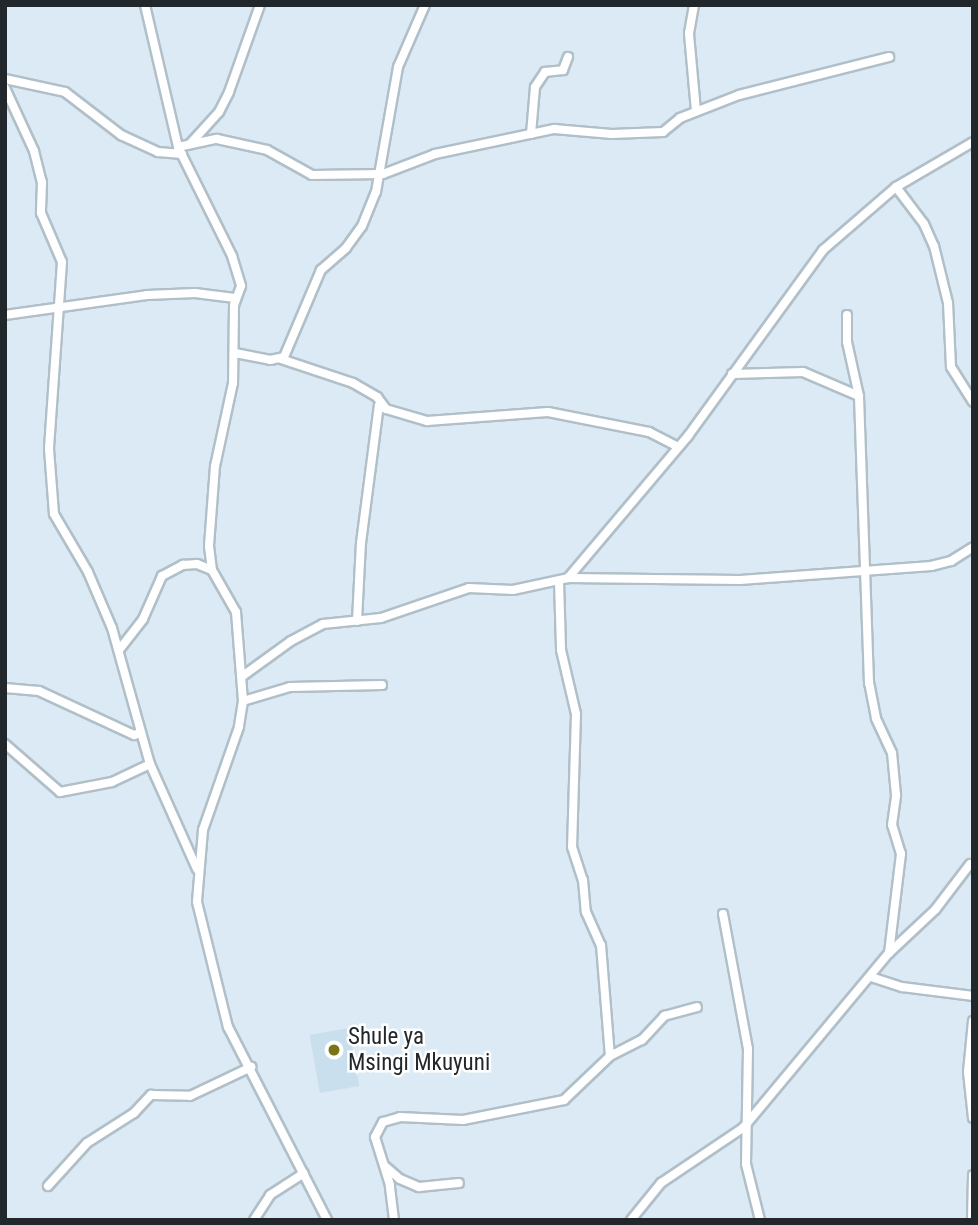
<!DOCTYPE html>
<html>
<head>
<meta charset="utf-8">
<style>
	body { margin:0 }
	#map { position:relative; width:978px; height:1225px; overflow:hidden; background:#dbeaf4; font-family:"Roboto Condensed",sans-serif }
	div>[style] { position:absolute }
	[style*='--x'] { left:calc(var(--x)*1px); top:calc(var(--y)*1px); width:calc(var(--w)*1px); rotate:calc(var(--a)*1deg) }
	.built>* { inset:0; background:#c9dfed; transform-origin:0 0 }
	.roads { filter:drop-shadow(2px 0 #b0bfc8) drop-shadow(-2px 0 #b0bfc8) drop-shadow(0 2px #b0bfc8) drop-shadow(0 -2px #b0bfc8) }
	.minor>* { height:8px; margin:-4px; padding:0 4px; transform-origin:4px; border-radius:4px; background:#fff }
	.dots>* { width:19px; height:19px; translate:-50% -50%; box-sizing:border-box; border:4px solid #fff; border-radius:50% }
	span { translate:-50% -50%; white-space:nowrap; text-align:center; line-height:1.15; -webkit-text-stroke:5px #fff; paint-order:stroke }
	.poi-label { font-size:23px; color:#21272a }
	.left { translate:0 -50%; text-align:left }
	.frame { position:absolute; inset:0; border:7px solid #21272a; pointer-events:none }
</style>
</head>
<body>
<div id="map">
	<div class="built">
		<i style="left:349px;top:1028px;width:59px;height:40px;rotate:80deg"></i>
	</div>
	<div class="roads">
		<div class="minor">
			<i style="--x:145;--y:5;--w:146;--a:76.9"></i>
			<i style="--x:178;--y:147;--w:122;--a:63.6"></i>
			<i style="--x:232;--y:256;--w:31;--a:73"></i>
			<i style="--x:241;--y:286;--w:20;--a:110"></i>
			<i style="--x:234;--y:305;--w:78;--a:90.7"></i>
			<i style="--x:233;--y:383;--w:85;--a:102.2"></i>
			<i style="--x:215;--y:466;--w:80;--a:94.3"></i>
			<i style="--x:209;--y:546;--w:24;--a:83"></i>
			<i style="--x:212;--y:570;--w:48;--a:60.3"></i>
			<i style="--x:236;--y:612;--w:89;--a:85.5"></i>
			<i style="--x:243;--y:701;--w:26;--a:99"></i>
			<i style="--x:239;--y:727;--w:109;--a:109.3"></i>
			<i style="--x:203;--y:830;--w:72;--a:94.8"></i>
			<i style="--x:197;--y:902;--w:129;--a:76.1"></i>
			<i style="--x:228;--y:1027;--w:217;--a:62.8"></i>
			<i style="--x:694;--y:5;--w:29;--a:100"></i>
			<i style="--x:689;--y:34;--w:77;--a:84.8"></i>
			<i style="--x:5;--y:79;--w:61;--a:12.2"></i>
			<i style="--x:65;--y:92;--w:71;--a:37.5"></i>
			<i style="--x:121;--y:135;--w:41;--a:24.7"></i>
			<i style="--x:158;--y:152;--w:24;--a:5"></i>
			<i style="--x:5;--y:88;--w:69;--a:65.3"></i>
			<i style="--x:34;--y:151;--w:32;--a:76"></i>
			<i style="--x:42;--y:182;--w:31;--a:92"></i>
			<i style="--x:41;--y:213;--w:53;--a:66.8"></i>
			<i style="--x:62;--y:262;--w:187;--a:94"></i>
			<i style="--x:49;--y:449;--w:65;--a:85.6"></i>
			<i style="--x:54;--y:514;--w:67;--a:59.6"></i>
			<i style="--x:88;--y:572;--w:61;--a:66.8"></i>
			<i style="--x:112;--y:628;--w:141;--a:74.4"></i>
			<i style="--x:150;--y:764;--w:115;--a:65.9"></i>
			<i style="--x:531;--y:134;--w:47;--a:-85.1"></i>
			<i style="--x:535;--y:87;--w:18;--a:-56"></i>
			<i style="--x:545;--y:72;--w:18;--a:-6"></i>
			<i style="--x:563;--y:70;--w:14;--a:-69"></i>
			<i style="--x:190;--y:144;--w:43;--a:-47.8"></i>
			<i style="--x:219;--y:112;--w:22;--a:-63"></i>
			<i style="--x:229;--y:92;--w:92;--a:-70.4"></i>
			<i style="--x:178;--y:147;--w:40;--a:-12"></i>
			<i style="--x:217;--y:139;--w:51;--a:12.4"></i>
			<i style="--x:267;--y:150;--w:51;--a:29.1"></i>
			<i style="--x:312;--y:175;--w:71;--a:-0.8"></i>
			<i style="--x:383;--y:174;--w:56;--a:-21"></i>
			<i style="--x:435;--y:154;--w:122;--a:-11.9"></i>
			<i style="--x:554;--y:129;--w:58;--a:4.9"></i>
			<i style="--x:612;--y:134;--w:51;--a:-2.2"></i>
			<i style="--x:663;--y:132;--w:22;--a:-39"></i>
			<i style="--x:680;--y:118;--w:63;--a:-21.3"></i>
			<i style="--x:739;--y:95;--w:155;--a:-14.2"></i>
			<i style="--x:896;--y:187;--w:46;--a:52.9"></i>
			<i style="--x:924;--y:224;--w:24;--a:66"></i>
			<i style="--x:934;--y:246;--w:59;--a:76.2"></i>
			<i style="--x:948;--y:303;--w:64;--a:87.3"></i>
			<i style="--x:951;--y:367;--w:41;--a:57.8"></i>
			<i style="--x:5;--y:315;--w:143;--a:-8"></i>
			<i style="--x:147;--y:295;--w:48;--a:-2.4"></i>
			<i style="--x:195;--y:293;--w:40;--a:7.1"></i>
			<i style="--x:235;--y:353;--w:36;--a:11"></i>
			<i style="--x:270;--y:360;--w:14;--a:-12"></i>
			<i style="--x:284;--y:357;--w:95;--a:-67"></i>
			<i style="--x:321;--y:270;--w:33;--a:-41"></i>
			<i style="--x:346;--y:248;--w:27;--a:-54"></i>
			<i style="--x:362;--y:226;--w:37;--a:-68"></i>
			<i style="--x:376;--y:192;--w:127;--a:-80"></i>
			<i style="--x:398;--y:67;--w:68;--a:-66.5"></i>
			<i style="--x:281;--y:359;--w:76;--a:18.4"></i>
			<i style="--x:353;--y:383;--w:28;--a:30"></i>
			<i style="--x:377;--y:397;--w:15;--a:53"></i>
			<i style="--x:386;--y:409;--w:43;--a:16.3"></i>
			<i style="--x:427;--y:421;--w:121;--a:-4.3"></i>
			<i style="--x:548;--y:412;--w:103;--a:11.2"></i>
			<i style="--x:649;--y:432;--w:33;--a:27"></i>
			<i style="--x:732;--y:374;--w:71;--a:-1.6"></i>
			<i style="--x:803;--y:372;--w:61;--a:23.2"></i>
			<i style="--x:568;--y:578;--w:172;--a:0.7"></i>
			<i style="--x:740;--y:580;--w:192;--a:-4.2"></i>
			<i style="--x:931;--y:566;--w:21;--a:-14"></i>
			<i style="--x:951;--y:561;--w:26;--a:-32"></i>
			<i style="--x:559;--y:581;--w:69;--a:88.3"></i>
			<i style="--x:561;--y:650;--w:66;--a:76.8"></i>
			<i style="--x:576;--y:714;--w:133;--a:91.7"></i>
			<i style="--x:572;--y:847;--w:35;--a:72"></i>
			<i style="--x:583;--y:880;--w:32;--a:85"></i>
			<i style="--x:586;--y:912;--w:36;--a:66"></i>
			<i style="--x:601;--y:945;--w:111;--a:85.4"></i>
			<i style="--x:357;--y:621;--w:78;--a:-87.1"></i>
			<i style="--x:361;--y:543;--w:139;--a:-82.6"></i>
			<i style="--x:119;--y:650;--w:39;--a:-52"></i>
			<i style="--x:143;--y:619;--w:47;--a:-66.2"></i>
			<i style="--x:162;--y:576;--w:24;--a:-28"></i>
			<i style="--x:183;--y:565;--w:14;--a:-4"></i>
			<i style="--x:197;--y:564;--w:16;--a:22"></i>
			<i style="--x:244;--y:675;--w:58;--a:-35.9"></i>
			<i style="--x:291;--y:641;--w:36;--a:-28"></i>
			<i style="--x:323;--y:624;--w:58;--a:-5.9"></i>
			<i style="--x:381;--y:618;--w:93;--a:-18.8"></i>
			<i style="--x:469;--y:588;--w:44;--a:2.6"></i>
			<i style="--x:513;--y:590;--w:56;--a:-12.3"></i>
			<i style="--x:568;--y:578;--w:186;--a:-49.8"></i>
			<i style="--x:688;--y:436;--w:230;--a:-54"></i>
			<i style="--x:823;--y:250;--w:96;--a:-40.8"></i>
			<i style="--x:896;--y:187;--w:89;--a:-30.3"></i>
			<i style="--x:5;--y:688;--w:34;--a:5"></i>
			<i style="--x:39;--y:691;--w:105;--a:24.9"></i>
			<i style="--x:134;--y:735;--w:6;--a:-18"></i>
			<i style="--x:243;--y:701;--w:49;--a:-16.6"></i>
			<i style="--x:290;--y:687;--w:92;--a:-1.2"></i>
			<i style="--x:5;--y:744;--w:73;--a:41.1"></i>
			<i style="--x:60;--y:792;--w:53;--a:-10.9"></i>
			<i style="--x:112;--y:782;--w:42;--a:-25.3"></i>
			<i style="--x:723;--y:914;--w:137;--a:79.5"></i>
			<i style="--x:748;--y:1049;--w:115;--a:91"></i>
			<i style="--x:746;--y:1164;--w:58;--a:76"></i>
			<i style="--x:889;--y:953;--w:63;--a:-43.1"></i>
			<i style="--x:935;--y:910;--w:58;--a:-52.7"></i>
			<i style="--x:871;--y:977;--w:33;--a:18"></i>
			<i style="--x:902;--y:987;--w:72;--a:7.2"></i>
			<i style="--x:973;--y:1021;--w:51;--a:95.6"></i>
			<i style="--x:968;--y:1072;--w:46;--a:83.8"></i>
			<i style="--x:386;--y:1167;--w:18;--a:41"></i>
			<i style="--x:400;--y:1179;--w:21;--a:23"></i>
			<i style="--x:419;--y:1187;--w:40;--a:-5.7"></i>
			<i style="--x:48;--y:1186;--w:58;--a:-47.8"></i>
			<i style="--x:87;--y:1143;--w:56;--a:-32.6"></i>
			<i style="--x:134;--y:1113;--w:25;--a:-47"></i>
			<i style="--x:151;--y:1095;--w:39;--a:1"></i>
			<i style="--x:190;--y:1096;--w:68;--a:-25.4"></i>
			<i style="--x:254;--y:1220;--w:30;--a:-57"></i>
			<i style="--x:270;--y:1195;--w:40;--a:-32.9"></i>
			<i style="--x:394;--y:1220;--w:35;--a:-97"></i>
			<i style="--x:390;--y:1185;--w:50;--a:-107.4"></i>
			<i style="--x:375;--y:1137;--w:17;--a:-62"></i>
			<i style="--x:383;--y:1122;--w:18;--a:-16"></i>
			<i style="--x:400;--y:1117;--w:63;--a:2.7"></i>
			<i style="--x:463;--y:1120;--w:103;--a:-11.2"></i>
			<i style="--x:564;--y:1100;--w:64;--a:-43.7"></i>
			<i style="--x:610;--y:1056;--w:36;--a:-27"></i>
			<i style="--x:642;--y:1040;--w:33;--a:-47"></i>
			<i style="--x:664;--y:1016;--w:34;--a:-15"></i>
			<i style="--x:631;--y:1220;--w:48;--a:-51"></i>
			<i style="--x:661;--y:1183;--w:99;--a:-33.9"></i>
			<i style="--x:743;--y:1128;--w:228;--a:-50.2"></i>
			<i style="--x:889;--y:953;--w:100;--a:-83.1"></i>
			<i style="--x:901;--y:854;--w:30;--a:-107"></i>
			<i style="--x:892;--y:825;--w:30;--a:-82"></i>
			<i style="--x:896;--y:795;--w:42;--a:-95.4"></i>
			<i style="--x:892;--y:753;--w:38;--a:-115"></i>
			<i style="--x:876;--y:718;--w:36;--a:-101"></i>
			<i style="--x:869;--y:683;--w:287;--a:-92"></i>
			<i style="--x:859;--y:396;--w:55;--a:-102.5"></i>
			<i style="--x:847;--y:342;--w:27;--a:-90"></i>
			<i style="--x:972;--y:1220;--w:45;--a:-88.7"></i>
		</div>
	</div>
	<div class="dots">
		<i style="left:334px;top:1050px;background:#7a7417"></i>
	</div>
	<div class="poi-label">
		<span class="left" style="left:348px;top:1050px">Shule ya<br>Msingi Mkuyuni</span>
	</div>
	<div class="frame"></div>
</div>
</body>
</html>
